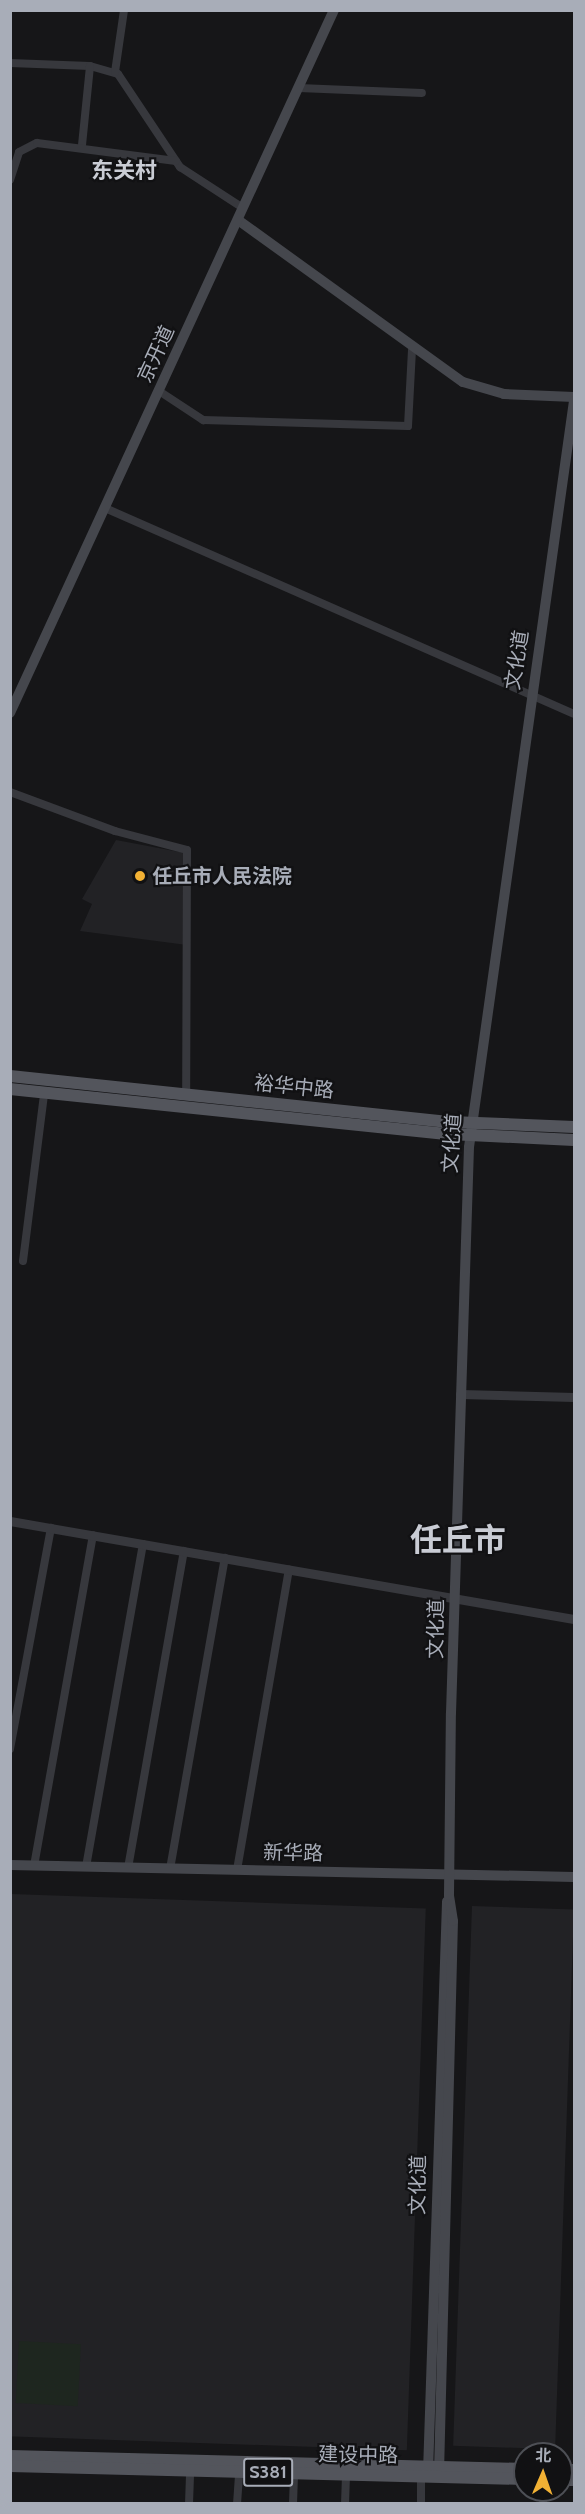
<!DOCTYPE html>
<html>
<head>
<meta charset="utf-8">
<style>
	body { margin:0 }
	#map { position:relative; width:585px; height:2514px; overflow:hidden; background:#161618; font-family:Cabin,"Noto Sans SC",sans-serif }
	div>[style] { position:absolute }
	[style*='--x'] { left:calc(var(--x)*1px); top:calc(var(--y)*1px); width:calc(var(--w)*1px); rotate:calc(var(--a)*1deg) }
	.built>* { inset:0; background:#222225; transform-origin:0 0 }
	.green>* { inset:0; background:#1e261f; transform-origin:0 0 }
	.minor>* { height:8px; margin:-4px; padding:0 4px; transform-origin:4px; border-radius:4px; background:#37383d }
	.tertiary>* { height:9px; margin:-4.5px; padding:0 4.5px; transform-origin:4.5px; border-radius:4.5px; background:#37383d }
	.secondary>* { height:10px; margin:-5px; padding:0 5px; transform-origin:5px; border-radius:5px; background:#45474d }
	.primary>* { height:12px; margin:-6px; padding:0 6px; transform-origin:6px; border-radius:6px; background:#53555c }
	.dots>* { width:16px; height:16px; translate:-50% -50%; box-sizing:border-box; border:3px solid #111113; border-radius:50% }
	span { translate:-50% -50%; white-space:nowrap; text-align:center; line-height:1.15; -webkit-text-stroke:4.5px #111113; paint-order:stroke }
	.shield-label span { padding:2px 4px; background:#111113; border:2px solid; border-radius:4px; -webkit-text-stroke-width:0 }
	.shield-label { font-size:18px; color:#a8adb8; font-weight:700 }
	.street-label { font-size:20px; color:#a8adb8 }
	.poi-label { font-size:20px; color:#a8adb8; font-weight:700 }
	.left { translate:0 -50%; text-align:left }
	.quarter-label { font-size:22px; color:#c9ccd4; font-weight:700 }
	.town-label { font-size:32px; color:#c9ccd4; font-weight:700 }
	.frame { position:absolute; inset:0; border:12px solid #a8adb8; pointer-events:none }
	.north { position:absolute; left:513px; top:2442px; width:60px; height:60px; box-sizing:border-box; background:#111113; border:2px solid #4d4f55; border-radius:50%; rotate:2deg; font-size:16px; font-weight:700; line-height:24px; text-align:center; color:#a8adb8 }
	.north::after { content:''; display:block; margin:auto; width:21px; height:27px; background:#f2b134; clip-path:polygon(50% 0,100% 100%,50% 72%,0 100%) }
</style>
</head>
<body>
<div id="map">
	<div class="built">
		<i style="clip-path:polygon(116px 840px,185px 853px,187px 945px,80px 931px,92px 904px,82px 899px)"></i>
		<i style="left:11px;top:1894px;width:415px;height:542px;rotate:2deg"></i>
		<i style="left:472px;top:1906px;width:102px;height:540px;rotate:2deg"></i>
	</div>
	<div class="green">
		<i style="left:19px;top:2341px;width:62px;height:62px;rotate:3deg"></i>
	</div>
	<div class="minor">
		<i style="--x:10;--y:63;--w:80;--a:2.1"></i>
		<i style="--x:90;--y:66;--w:29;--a:16"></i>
		<i style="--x:118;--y:74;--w:112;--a:56.3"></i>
		<i style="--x:180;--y:167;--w:75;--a:33.1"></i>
		<i style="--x:115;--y:72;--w:63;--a:-81.7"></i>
		<i style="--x:299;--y:88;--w:123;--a:2.3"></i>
		<i style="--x:82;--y:145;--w:79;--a:-84.2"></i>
		<i style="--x:10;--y:180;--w:29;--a:-72"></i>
		<i style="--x:19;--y:152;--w:20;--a:-27"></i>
		<i style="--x:37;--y:143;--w:140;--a:7.4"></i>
		<i style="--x:159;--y:391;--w:53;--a:33.4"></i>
		<i style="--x:203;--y:420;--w:205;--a:1.7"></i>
		<i style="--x:408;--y:426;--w:77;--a:-87"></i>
		<i style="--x:105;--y:508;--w:512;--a:23.71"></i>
		<i style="--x:10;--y:792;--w:112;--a:20.4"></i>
		<i style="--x:115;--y:831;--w:74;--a:14.8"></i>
		<i style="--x:187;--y:850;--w:246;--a:90.2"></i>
		<i style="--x:23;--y:1261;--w:168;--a:-82.8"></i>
		<i style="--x:10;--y:1749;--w:225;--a:-79.5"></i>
		<i style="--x:34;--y:1866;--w:336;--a:-79.9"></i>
		<i style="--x:86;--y:1867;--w:328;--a:-80"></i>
		<i style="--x:128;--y:1868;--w:322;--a:-80"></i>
		<i style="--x:170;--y:1869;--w:316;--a:-80"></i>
		<i style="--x:237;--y:1870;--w:305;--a:-80.2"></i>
		<i style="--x:189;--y:2504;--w:33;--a:-88"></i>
		<i style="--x:237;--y:2504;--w:32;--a:-86"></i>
		<i style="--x:293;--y:2504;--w:31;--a:-88"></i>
		<i style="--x:345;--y:2504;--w:30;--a:-88"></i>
		<i style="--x:421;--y:2504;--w:28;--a:-90"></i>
		<i style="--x:543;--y:2504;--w:14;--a:-86"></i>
	</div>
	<div class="tertiary">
		<i style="--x:460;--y:1394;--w:114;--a:1.5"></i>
		<i style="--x:10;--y:1521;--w:572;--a:9.86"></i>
	</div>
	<div class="secondary">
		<i style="--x:238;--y:220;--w:277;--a:35.8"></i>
		<i style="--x:463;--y:382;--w:43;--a:16.3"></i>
		<i style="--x:504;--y:394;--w:70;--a:2.5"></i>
		<i style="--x:10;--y:713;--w:774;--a:-65.26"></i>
		<i style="--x:10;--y:1865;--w:564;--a:1.22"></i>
		<i style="--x:428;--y:2472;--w:571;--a:-88.09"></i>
		<i style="--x:439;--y:2473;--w:552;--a:-88.55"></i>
		<i style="--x:453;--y:1921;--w:26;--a:-99"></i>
		<i style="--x:449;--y:1895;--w:182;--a:-89.4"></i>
		<i style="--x:451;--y:1713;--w:566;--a:-88.18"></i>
		<i style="--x:469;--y:1147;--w:753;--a:-81.99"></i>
	</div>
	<div class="primary">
		<i style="--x:10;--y:1076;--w:443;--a:6"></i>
		<i style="--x:451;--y:1122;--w:123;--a:2.3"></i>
		<i style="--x:10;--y:1089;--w:441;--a:5.9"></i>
		<i style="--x:449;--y:1134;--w:125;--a:2.7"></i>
		<i style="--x:10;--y:2456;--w:515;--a:1.45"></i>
		<i style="--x:10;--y:2466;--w:515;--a:1.45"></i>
		<i style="--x:561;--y:2470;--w:13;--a:0"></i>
		<i style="--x:561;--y:2480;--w:13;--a:0"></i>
	</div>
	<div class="dots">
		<i style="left:140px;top:876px;background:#f2b134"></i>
	</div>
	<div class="shield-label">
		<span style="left:268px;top:2472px">S381</span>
	</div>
	<div class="street-label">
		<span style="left:156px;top:354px;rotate:-65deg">京开道</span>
		<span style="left:517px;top:660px;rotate:-81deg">文化道</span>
		<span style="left:294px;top:1087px;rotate:6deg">裕华中路</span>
		<span style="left:452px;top:1143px;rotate:-86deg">文化道</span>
		<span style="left:436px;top:1629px;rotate:-89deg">文化道</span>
		<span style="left:293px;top:1853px;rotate:1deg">新华路</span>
		<span style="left:418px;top:2185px;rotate:-89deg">文化道</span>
		<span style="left:358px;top:2455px;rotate:1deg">建设中路</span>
	</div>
	<div class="poi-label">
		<span class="left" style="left:152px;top:876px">任丘市人民法院</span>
	</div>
	<div class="quarter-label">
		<span style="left:124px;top:171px">东关村</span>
	</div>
	<div class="town-label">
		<span style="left:458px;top:1540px">任丘市</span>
	</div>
	<div class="frame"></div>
	<div class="north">北</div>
</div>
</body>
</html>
